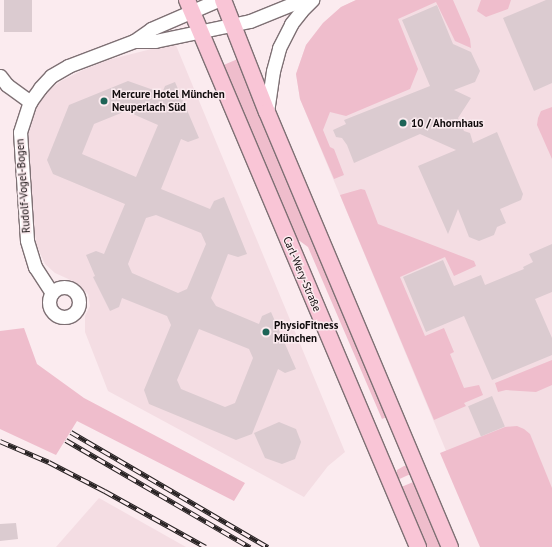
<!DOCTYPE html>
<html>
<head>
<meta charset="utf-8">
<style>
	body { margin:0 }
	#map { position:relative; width:552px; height:547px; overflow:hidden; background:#fbebef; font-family:"PT Sans",sans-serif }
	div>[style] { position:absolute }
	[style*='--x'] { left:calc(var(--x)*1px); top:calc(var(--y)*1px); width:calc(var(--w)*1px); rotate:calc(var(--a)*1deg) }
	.built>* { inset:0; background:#f4dde3 }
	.green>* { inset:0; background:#efbdcc; transform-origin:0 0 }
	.building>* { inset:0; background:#dbcbd0; transform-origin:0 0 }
	.roads { filter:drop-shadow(1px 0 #7e7074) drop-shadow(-1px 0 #7e7074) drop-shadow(0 1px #7e7074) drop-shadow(0 -1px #7e7074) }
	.minor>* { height:13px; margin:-6.5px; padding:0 6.5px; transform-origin:6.5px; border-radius:6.5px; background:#fff }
	.minor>.ring { margin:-6.5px; padding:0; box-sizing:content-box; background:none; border:13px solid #fff; border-radius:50% }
	.major>* { height:16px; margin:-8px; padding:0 8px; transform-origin:8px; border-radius:8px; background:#f9c5d6 }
	.rail>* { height:4.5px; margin-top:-2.25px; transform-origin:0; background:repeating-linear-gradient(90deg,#fbebef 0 9px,#282223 0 18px); box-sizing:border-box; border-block:1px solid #282223 }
	.dots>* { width:11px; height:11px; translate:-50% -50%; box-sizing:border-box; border:2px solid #fbebef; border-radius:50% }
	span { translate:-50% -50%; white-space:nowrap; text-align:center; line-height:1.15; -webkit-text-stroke:3px #fbebef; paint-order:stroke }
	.poi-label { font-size:11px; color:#100b0c; font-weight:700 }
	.left { translate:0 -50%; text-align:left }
	.street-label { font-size:11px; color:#100b0c }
</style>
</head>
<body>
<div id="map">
	<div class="built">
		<i style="clip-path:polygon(356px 0,552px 0,552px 547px,454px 470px,300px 99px,296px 74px,306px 45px,323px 23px,341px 7px)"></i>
		<i style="clip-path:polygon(175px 43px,345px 452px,328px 466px,304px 497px,108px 391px,85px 332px,85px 316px,90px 306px,88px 294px,75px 282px,55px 273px,45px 264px,36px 244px,28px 157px,29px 127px,35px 107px,43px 95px,61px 81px,83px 70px,108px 60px)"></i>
		<i style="clip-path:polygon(99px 498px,186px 547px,56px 547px)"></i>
	</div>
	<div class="green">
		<i style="clip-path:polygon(356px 0,453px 0,470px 39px,471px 48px,455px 41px,436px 2px,398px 19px,418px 69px,410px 89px,346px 116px,330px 112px,323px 130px,330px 147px,334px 149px,344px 175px,334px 179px,300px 99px,296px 74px,306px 45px,323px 23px,341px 7px)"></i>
		<i style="clip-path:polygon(481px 0,511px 0,508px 9px,486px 17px,477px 11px)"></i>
		<i style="clip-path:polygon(240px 58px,391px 415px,382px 419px,308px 247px,293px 236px,219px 67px)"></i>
		<i style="clip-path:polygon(552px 107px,552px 159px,537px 125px,538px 118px,541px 111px)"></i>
		<i style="clip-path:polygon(361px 189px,365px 190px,378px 224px,474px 261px,476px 266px,454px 276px,445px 257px,400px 277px,425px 336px,444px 328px,454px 352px,450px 354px,464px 388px,479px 385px,483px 395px,464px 403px,466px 406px,434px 420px,340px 195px)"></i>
		<i style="clip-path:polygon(24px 328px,37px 364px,84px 398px,245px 483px,234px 501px,77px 421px,56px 455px,0 429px,0 331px)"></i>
		<i style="clip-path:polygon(552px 360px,552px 385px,536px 392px,506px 390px,498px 392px,495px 383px)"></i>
		<i style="clip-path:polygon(517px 426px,524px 429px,530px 434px,552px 488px,552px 547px,480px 547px,440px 453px,505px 427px)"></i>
		<i style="clip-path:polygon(404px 466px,408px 466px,415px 472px,395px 481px,397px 470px)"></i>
		<i style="left:418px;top:480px;width:73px;height:22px;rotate:67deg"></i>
	</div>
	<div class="building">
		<i style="left:4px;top:0;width:28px;height:32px"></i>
		<i style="clip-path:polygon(546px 0,552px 0,552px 83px,534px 91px,503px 18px)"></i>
		<i style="clip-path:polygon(437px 5px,453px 44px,471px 52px,480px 71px,475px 82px,454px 90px,471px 98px,458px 118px,464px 131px,470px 133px,473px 143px,497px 132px,523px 194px,521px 200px,500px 209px,506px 223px,497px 227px,494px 235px,479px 241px,469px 237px,458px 209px,448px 234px,418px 166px,456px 150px,420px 134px,354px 163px,347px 145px,342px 138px,336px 137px,333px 130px,346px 124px,344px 120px,430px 86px,402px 20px)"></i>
		<i style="clip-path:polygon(evenodd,128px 81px,162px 93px,165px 86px,175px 82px,199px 138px,188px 142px,181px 139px,161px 189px,210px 209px,214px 201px,224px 197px,247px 254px,238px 257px,228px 254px,211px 298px,216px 306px,259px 324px,262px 316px,271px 312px,296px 369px,285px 373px,278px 369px,252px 434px,236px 440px,149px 404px,144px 390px,171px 325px,167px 316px,122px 298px,119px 307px,110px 311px,93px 277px,95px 276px,86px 255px,96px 251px,104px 254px,125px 204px,53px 174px,47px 160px,69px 105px,128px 81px,126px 111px,158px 125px,136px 177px,82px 154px,94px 124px,126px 111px,128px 81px,156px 215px,201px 233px,206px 244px,187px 289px,178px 293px,132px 273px,128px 264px,146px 218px,156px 215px,128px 81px,199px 329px,249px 349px,253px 358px,235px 403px,225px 407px,181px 389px,177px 380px,199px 329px)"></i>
		<i style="clip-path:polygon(552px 244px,552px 292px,535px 299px,552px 338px,552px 355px,492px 380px,464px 316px,426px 332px,403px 277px,443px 260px,454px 286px,481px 275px,485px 285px,524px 269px,523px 267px,533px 262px,529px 254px)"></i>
		<i style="left:492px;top:396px;width:33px;height:26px;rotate:67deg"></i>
		<i style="clip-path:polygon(279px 422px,296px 429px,301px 442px,295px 459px,282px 464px,265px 458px,254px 433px)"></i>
		<i style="clip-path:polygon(16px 523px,18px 539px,0 541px,0 524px)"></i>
	</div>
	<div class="roads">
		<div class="minor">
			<i style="--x:134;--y:41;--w:21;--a:0"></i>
			<i style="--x:155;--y:41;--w:97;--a:-11.9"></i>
			<i style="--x:250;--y:21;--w:56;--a:-22"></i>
			<i style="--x:0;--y:76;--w:11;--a:52"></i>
			<i style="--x:7;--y:85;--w:29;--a:36"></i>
			<i style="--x:267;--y:112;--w:41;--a:-81.7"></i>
			<i style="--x:273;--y:71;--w:24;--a:-75"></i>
			<i style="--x:279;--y:48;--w:27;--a:-63"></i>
			<i style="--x:291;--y:24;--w:16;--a:-52"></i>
			<i style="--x:301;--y:11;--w:16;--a:-45"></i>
			<i class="ring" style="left:49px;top:287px;width:17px;height:17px"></i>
			<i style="--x:52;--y:293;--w:31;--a:-123"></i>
			<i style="--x:35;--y:267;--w:28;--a:-107"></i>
			<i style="--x:27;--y:240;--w:108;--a:-93.7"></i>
			<i style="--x:20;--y:132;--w:32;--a:-72"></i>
			<i style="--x:30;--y:102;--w:17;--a:-54"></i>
			<i style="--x:40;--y:88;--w:16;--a:-47"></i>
			<i style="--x:51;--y:76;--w:20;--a:-30"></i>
			<i style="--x:68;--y:66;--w:71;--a:-20.7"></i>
			<i style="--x:134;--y:41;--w:21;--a:-35"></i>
			<i style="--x:151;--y:29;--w:73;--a:-23.4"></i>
		</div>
		<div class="major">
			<i style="--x:187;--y:0;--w:594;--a:67.11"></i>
			<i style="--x:223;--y:0;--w:120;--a:68.6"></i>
			<i style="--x:267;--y:112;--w:472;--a:67.2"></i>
		</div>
	</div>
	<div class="rail">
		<i style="--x:71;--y:432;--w:228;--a:30.3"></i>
		<i style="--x:66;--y:440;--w:213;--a:30.2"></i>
		<i style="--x:0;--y:441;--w:53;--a:23.2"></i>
		<i style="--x:49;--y:462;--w:63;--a:27.4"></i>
		<i style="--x:105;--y:491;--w:115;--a:29"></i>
	</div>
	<div class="dots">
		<i style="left:104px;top:101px;background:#1d6457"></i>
		<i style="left:403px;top:123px;background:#1d6457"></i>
		<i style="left:266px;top:332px;background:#1d6457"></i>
	</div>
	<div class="poi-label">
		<span class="left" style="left:112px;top:101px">Mercure Hotel München<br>Neuperlach Süd</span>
		<span class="left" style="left:411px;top:123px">10 / Ahornhaus</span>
		<span class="left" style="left:274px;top:332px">PhysioFitness<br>München</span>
	</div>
	<div class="street-label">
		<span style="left:23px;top:186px;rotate:-94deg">Rudolf-Vogel-Bogen</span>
		<span style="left:302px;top:274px;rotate:67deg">Carl-Wery-Straße</span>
	</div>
</div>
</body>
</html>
